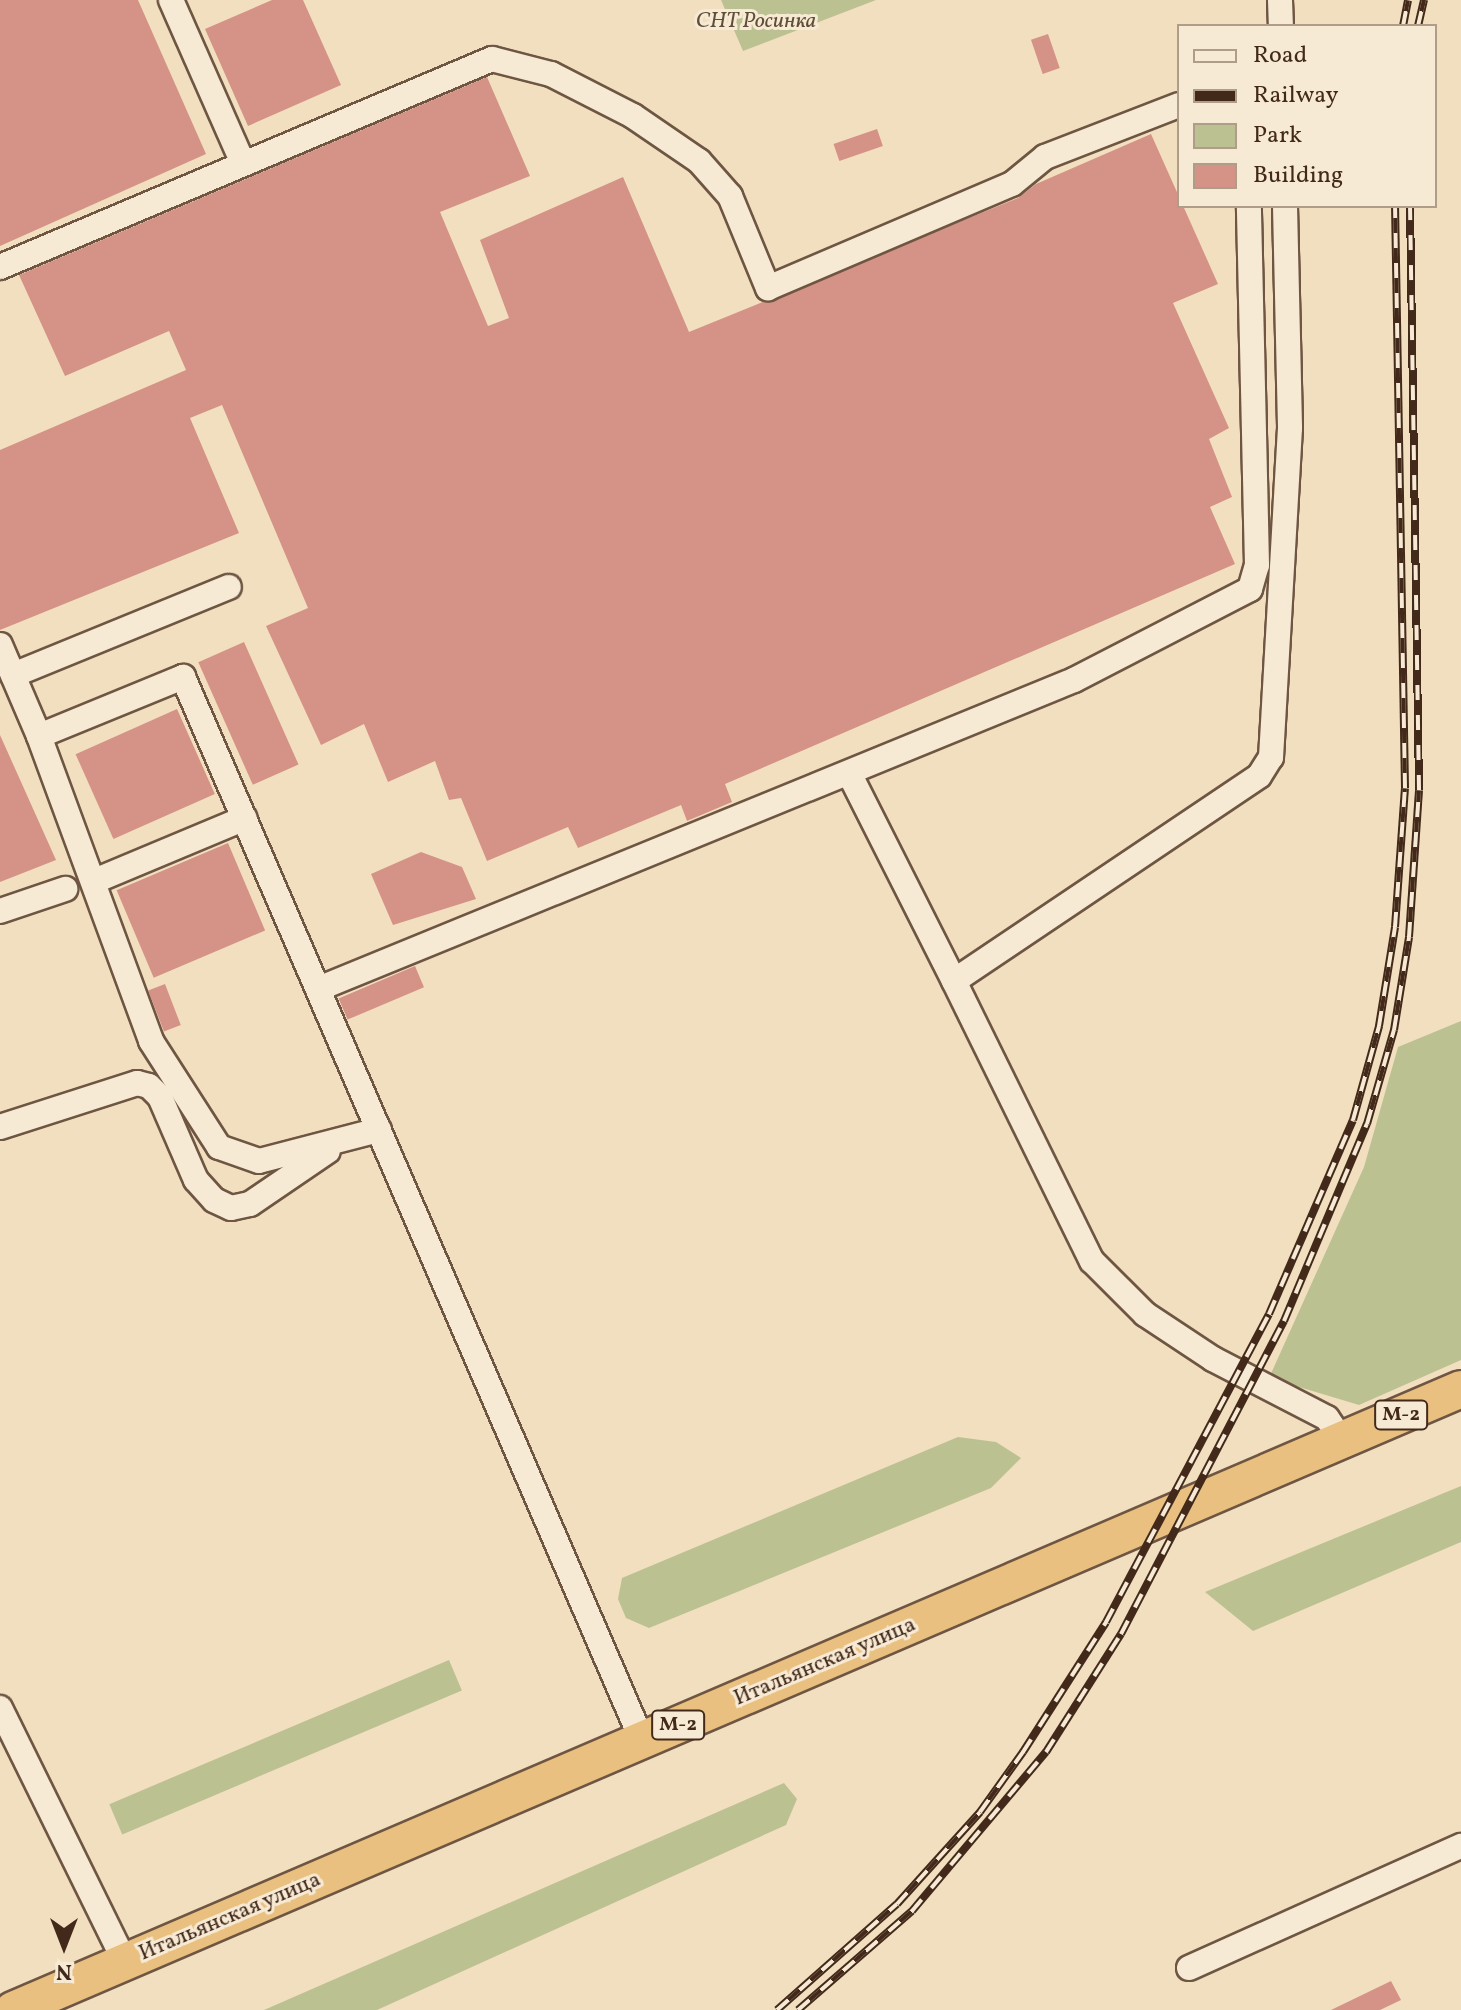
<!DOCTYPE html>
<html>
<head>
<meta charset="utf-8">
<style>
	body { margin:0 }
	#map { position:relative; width:1461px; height:2010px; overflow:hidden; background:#f2dfbf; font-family:Vollkorn,serif }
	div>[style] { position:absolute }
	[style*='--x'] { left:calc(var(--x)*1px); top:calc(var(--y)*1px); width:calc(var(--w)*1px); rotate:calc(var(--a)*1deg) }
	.green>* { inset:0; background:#bcc191; transform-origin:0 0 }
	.building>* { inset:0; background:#d59287; transform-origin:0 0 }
	.roads { filter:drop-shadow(2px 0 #6e5643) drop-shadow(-2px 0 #6e5643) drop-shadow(0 2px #6e5643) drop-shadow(0 -2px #6e5643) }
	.minor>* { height:24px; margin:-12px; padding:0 12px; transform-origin:12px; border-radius:12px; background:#f7ead5 }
	.highway>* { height:36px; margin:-18px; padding:0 18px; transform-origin:18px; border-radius:18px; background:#e9c080 }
	.rail>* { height:8px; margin-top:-4px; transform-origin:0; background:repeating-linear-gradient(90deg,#f7ead5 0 15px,#42291a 0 30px); box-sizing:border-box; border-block:2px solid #42291a }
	span { translate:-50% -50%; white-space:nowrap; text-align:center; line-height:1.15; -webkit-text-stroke:6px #f7ead5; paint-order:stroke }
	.shield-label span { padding:2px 6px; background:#f7ead5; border:2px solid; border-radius:6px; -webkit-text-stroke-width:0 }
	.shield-label { font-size:20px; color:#42291a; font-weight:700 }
	.park-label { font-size:22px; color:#604f38; font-style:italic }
	.street-label { font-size:22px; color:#42291a }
	.legend { position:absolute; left:1177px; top:24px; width:260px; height:184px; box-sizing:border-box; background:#f7ead5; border:2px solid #af9d8a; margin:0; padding:10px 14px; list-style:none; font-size:24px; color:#42291a }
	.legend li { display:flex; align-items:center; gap:16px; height:40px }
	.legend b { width:40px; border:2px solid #af9d8a }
	.north { position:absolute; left:24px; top:1906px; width:80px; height:80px; -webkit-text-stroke:6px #f7ead5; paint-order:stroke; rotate:180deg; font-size:22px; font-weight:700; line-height:32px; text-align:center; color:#42291a }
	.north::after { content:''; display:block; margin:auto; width:28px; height:36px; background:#42291a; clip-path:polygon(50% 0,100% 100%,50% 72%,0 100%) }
</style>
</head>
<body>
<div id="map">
	<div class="green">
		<i style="clip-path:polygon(721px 0,876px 0,743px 51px)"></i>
		<i style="clip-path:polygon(1461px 1021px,1461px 1360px,1359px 1405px,1269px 1378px,1364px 1167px,1398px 1047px)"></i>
		<i style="clip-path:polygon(958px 1437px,996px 1442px,1021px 1458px,991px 1488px,649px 1628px,626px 1618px,618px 1599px,622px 1578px)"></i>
		<i style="clip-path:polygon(1461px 1486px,1461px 1542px,1253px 1631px,1205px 1592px)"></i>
		<i style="left:449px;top:1660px;width:33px;height:369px;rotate:67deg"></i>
		<i style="clip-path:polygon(784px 1783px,797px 1799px,786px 1825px,377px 2010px,264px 2010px)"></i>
	</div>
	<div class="building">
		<i style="clip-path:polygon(0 0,138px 0,206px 154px,0 246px)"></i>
		<i style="clip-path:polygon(272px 0,303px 0,341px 85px,248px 126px,205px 29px)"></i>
		<i style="left:1048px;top:34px;width:36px;height:18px;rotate:71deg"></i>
		<i style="clip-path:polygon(487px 77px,530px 176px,440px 212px,488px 326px,509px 318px,480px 240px,623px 177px,689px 332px,1018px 198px,1036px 184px,1151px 134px,1218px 284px,1173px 303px,1229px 428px,1209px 439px,1232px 497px,1210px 507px,1235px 564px,725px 784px,732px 802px,687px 821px,681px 805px,578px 848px,568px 827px,487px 861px,461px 798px,449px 800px,435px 761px,388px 782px,364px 724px,321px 745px,266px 626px,308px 608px,222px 405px,190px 418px,239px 533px,0 630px,0 450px,186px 370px,169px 331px,65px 376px,19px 275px)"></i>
		<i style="left:877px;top:129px;width:18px;height:46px;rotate:71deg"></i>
		<i style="left:244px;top:642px;width:134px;height:50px;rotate:66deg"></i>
		<i style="left:177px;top:709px;width:93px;height:111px;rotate:66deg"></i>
		<i style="clip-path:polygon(0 735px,56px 860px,0 882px)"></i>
		<i style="left:228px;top:843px;width:95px;height:121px;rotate:67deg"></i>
		<i style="clip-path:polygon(421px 852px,462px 867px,476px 899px,393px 925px,371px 874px)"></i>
		<i style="left:415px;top:966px;width:23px;height:83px;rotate:67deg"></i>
		<i style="left:165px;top:984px;width:44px;height:18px;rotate:69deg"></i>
		<i style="clip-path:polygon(1391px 1981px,1401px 2000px,1380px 2010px,1331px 2010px)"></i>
	</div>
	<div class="roads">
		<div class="minor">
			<i style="--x:171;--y:0;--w:178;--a:66.2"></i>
			<i style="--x:1280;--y:0;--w:26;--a:88"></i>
			<i style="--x:1285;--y:206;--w:222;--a:88.7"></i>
			<i style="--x:1290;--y:428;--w:330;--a:93.3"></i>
			<i style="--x:1271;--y:757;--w:22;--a:122"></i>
			<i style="--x:1259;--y:776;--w:367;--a:146.1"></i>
			<i style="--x:954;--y:981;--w:312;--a:63.8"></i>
			<i style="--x:1092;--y:1261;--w:75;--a:45"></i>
			<i style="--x:1145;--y:1314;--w:82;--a:33.5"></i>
			<i style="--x:1213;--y:1359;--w:128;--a:27.4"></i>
			<i style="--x:1327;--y:1418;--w:27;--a:56"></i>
			<i style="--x:0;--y:267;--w:534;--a:-22.92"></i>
			<i style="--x:492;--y:59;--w:61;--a:14.3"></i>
			<i style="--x:551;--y:74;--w:92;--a:27.1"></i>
			<i style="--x:633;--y:116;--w:80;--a:34.3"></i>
			<i style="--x:699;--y:161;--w:47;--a:48.5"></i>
			<i style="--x:730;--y:196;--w:100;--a:67.6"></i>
			<i style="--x:768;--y:288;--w:265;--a:-23.1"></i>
			<i style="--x:1012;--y:184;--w:43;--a:-39.3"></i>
			<i style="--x:1045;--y:157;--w:144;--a:-21.2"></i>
			<i style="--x:0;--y:645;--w:99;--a:66.8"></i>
			<i style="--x:39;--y:736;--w:156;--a:-22.3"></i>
			<i style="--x:183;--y:677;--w:1158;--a:66.65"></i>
			<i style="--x:13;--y:675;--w:233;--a:-22.2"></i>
			<i style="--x:39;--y:736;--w:325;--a:69.8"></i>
			<i style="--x:151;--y:1041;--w:126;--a:57.3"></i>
			<i style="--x:219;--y:1147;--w:42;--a:19.3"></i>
			<i style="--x:259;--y:1161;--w:124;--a:-14.5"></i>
			<i style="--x:849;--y:773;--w:233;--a:63.2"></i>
			<i style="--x:97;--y:880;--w:160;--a:-22.7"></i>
			<i style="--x:0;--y:911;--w:69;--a:-18.7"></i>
			<i style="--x:318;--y:989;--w:817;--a:-22.23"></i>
			<i style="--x:1074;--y:680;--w:198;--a:-27.3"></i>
			<i style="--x:1250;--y:589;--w:25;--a:-74"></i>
			<i style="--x:1257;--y:565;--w:359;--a:-91.3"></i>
			<i style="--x:0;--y:1127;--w:144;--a:-17.8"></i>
			<i style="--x:137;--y:1083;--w:12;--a:14"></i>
			<i style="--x:149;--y:1086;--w:16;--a:45"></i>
			<i style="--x:160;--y:1097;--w:90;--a:66.6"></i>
			<i style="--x:196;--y:1180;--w:27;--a:48"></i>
			<i style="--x:214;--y:1200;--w:19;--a:25"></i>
			<i style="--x:231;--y:1208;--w:19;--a:-12"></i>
			<i style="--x:250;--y:1204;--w:94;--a:-34.2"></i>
			<i style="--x:0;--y:1708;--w:283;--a:63.8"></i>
			<i style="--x:1189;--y:1968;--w:298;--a:-24.2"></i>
		</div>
		<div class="highway">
			<i style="--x:13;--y:2010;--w:1576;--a:-23.21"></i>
		</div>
	</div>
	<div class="rail">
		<i style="--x:1403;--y:26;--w:26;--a:-79"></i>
		<i style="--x:1418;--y:26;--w:27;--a:-77"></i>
		<i style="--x:777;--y:2010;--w:160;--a:-41.5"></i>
		<i style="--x:897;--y:1904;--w:124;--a:-47.9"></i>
		<i style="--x:980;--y:1812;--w:74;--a:-54.4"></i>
		<i style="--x:1023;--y:1752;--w:154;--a:-57.4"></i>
		<i style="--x:1106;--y:1622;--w:348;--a:-62.1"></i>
		<i style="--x:1269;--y:1314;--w:211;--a:-66.6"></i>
		<i style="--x:1353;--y:1120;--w:98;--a:-74.5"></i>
		<i style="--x:1379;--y:1026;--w:100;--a:-80.8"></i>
		<i style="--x:1395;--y:927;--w:139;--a:-85.9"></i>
		<i style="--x:1405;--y:788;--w:582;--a:-90.98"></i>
		<i style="--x:798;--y:2010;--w:151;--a:-41"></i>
		<i style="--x:912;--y:1911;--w:208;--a:-49.9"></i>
		<i style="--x:1046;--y:1752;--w:140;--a:-57.6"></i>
		<i style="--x:1121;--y:1634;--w:353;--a:-62.5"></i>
		<i style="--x:1284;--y:1321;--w:214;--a:-67.2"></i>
		<i style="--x:1367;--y:1124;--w:98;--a:-74"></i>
		<i style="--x:1394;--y:1030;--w:94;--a:-80.8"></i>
		<i style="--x:1409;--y:937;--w:147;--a:-86.1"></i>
		<i style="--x:1419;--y:790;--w:584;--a:-90.88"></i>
	</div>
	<div class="shield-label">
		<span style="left:1401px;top:1415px">М-2</span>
		<span style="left:678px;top:1725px">М-2</span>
	</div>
	<div class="park-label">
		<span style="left:756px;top:22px">СНТ Росинка</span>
	</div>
	<div class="street-label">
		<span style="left:825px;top:1662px;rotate:-23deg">Итальянская улица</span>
		<span style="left:230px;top:1917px;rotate:-23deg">Итальянская улица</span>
	</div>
	<ul class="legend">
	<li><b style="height:10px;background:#f7ead5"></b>Road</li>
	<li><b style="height:10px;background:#42291a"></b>Railway</li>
	<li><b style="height:22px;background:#bcc191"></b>Park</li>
	<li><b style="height:22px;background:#d59287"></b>Building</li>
	</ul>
	<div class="north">N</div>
</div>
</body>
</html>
